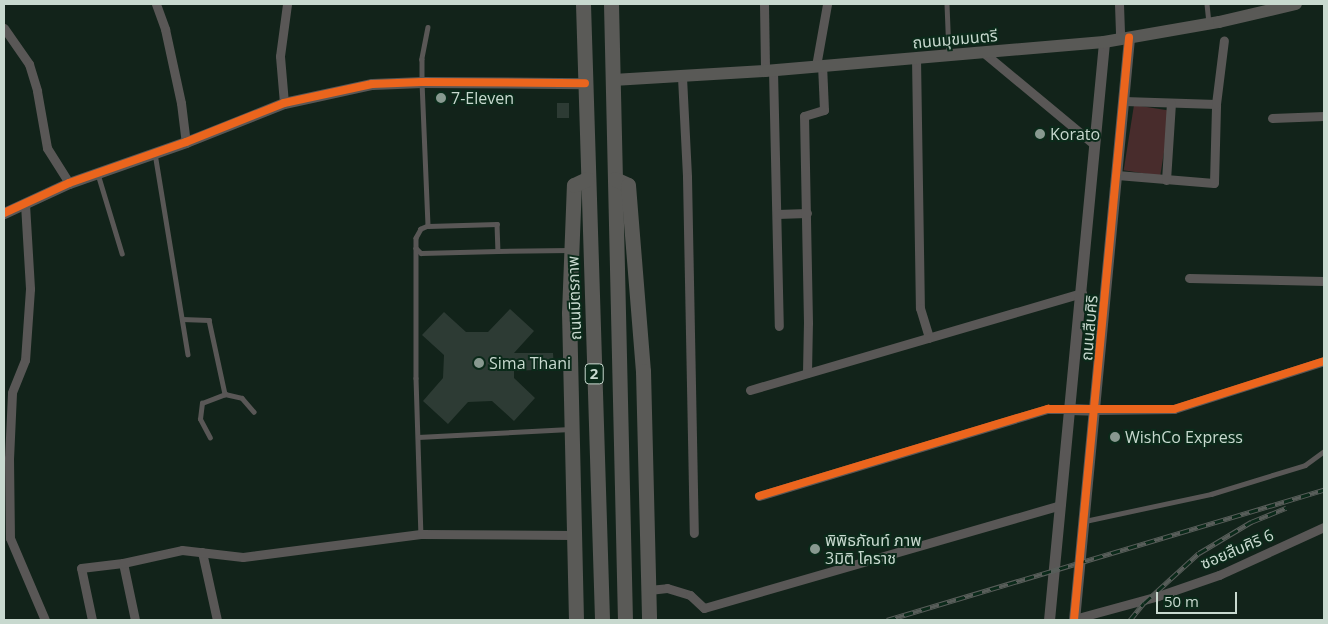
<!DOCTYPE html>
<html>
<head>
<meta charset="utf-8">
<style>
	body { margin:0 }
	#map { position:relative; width:1328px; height:624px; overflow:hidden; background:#12231a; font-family:"Open Sans","Noto Sans Thai",sans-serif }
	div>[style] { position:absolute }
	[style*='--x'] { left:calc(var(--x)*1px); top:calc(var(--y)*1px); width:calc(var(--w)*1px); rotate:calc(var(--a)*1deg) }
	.green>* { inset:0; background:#482c2c; transform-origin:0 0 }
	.building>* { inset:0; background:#2d3b34; transform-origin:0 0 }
	.service>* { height:4.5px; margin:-2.25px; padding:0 2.25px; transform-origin:2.25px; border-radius:2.25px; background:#595756 }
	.minor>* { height:9px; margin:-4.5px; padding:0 4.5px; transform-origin:4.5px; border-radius:4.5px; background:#595756 }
	.tertiary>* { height:11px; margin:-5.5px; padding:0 5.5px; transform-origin:5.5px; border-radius:5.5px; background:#595756 }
	.secondary>* { height:12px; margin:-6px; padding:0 6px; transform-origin:6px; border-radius:6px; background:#595956 }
	.trunk>* { height:15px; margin:-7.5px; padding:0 7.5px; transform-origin:7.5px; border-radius:7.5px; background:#5a5a57 }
	.rail>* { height:5px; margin-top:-2.5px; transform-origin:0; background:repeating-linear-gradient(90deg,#0b2a1a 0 9px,#585e5a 0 18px); box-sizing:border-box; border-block:1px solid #585e5a }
	.cycleway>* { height:8px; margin:-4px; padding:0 4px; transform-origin:4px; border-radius:4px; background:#eb651d }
	.dots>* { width:14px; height:14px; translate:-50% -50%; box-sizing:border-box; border:2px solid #0b2a1a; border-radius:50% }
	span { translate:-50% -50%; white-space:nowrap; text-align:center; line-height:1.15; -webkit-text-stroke:4px #0b2a1a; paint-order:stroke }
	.shield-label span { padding:1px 4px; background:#0b2a1a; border:1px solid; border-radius:4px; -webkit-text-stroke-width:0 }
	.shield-label { font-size:15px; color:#c8d9cf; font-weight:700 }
	.street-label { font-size:16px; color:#c8d9cf }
	.poi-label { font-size:16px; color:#c8d9cf }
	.left { translate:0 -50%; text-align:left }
	.frame { position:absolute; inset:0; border:5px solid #c8d9cf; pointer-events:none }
	.scale { position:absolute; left:1156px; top:592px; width:81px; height:22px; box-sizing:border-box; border:2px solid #c8d9cf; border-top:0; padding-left:6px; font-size:15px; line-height:18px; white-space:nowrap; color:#c8d9cf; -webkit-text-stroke:4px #0b2a1a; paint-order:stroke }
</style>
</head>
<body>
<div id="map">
	<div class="green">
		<i style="left:1134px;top:105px;width:37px;height:66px;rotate:9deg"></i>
	</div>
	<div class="building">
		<i style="left:557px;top:103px;width:12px;height:15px"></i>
		<i style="clip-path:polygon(510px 309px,534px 331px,514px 353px,553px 353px,554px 369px,514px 371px,514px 378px,535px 398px,514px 421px,492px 401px,468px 402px,448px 424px,423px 401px,443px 378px,444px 355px,422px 335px,444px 312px,466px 332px,488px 332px)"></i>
	</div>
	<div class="service">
		<i style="--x:947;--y:4;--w:50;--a:87.7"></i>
		<i style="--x:1207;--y:4;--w:18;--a:84"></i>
		<i style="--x:428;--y:27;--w:33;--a:101"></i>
		<i style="--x:422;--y:59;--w:23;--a:90"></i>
		<i style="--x:422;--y:82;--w:144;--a:87.6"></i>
		<i style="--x:428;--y:226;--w:69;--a:-1.7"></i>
		<i style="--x:497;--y:224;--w:27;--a:88"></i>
		<i style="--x:498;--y:251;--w:72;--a:-0.8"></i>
		<i style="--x:155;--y:153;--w:204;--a:80.7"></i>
		<i style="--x:98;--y:174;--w:83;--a:73.1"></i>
		<i style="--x:428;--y:226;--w:8;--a:157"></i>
		<i style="--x:421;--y:229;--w:10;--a:119"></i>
		<i style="--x:416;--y:238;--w:10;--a:90"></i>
		<i style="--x:416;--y:248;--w:7;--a:45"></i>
		<i style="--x:421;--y:253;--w:77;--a:-1.5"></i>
		<i style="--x:416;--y:248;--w:130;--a:90"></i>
		<i style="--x:416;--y:378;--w:156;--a:88.2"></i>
		<i style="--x:182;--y:319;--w:27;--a:2"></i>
		<i style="--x:209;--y:320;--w:76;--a:77.8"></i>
		<i style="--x:225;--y:394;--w:17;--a:13"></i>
		<i style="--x:242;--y:398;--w:18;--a:49"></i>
		<i style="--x:418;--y:437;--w:152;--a:-3"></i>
		<i style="--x:210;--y:438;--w:21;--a:-118"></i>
		<i style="--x:200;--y:419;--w:16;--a:-83"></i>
		<i style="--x:202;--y:403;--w:25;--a:-21"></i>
		<i style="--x:1085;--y:521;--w:129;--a:-12.1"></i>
		<i style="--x:1211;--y:494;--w:98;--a:-17.1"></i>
		<i style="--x:1305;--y:465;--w:24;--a:-36"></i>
	</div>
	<div class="minor">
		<i style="--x:156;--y:4;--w:27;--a:70"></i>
		<i style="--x:165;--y:29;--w:76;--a:77.8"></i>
		<i style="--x:181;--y:103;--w:39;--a:83"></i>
		<i style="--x:764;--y:4;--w:67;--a:89.1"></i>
		<i style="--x:1119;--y:4;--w:36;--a:88"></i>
		<i style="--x:4;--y:28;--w:44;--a:55.2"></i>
		<i style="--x:29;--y:64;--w:28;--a:73"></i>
		<i style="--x:37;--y:91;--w:58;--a:80"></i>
		<i style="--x:47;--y:148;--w:41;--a:57.8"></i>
		<i style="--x:984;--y:53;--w:144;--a:39.7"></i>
		<i style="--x:916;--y:58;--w:250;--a:89.1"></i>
		<i style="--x:920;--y:308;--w:31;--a:73"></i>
		<i style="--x:816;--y:66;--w:63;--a:-79.9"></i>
		<i style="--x:773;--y:70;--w:256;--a:88.7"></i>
		<i style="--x:682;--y:77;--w:100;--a:87.1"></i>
		<i style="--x:687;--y:177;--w:356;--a:88.9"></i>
		<i style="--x:1124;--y:101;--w:92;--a:1.9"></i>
		<i style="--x:284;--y:103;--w:47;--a:-94.9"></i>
		<i style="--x:280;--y:56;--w:52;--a:-82.3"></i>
		<i style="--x:1272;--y:118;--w:52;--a:-2.2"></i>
		<i style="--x:1117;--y:175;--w:97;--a:4.7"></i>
		<i style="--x:1214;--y:183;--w:79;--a:-88.5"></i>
		<i style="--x:1216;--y:104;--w:64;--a:-82.9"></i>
		<i style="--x:1166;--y:180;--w:77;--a:-86.3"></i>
		<i style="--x:25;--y:204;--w:85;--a:86.6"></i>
		<i style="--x:30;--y:289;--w:71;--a:94"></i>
		<i style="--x:25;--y:360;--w:35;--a:112"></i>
		<i style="--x:12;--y:393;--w:65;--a:92.6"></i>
		<i style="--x:9;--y:458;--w:80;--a:89.3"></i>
		<i style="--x:10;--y:538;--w:89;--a:66.9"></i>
		<i style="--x:777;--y:214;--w:30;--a:-2"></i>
		<i style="--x:1189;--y:278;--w:135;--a:1.3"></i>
		<i style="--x:807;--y:373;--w:50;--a:-88.9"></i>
		<i style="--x:808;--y:323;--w:207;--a:-91.1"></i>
		<i style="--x:804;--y:116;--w:21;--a:-17"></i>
		<i style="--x:824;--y:110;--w:45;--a:-92.5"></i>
		<i style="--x:750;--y:390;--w:346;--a:-16.3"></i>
		<i style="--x:1095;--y:410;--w:79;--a:-0.7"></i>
		<i style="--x:1174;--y:409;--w:157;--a:-17.7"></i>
		<i style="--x:759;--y:496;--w:302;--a:-16.8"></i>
		<i style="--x:1048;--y:409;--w:22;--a:0"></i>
		<i style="--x:202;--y:552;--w:70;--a:77.6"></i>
		<i style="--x:123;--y:563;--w:58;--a:78.1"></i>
		<i style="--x:649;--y:590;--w:18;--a:-6"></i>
		<i style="--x:667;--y:588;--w:24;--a:17"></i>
		<i style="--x:690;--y:595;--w:19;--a:43"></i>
		<i style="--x:704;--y:608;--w:371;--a:-16.1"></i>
		<i style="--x:1074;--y:619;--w:87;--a:-15.3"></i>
		<i style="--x:1158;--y:596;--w:65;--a:-19"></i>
		<i style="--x:1219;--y:575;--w:115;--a:-24.6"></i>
		<i style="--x:92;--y:620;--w:53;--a:-101.9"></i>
		<i style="--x:81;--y:568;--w:42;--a:-6.8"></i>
		<i style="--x:123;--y:563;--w:60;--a:-12.4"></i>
		<i style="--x:182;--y:550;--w:61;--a:6.5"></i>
		<i style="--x:243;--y:557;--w:179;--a:-7.4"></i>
		<i style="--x:421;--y:534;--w:153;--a:0.4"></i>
	</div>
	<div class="tertiary">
		<i style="--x:4;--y:213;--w:72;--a:-24.8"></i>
		<i style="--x:69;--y:183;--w:124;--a:-19.3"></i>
		<i style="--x:186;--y:142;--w:105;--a:-21.7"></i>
		<i style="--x:284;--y:103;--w:90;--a:-12.2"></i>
		<i style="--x:372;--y:84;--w:50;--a:-2.3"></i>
		<i style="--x:422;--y:82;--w:163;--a:0.4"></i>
		<i style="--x:1070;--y:409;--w:25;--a:2"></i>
		<i style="--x:1049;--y:620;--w:581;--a:-84.56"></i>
		<i style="--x:1074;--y:620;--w:585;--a:-84.6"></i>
	</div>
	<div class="secondary">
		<i style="--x:613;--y:80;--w:152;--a:-3.4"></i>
		<i style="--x:765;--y:71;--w:340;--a:-4.9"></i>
		<i style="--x:1104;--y:42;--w:117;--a:-9.9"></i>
		<i style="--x:1219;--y:22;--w:79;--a:-13.2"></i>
	</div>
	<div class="trunk">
		<i style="--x:583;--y:4;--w:616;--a:88.23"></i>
		<i style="--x:611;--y:4;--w:616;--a:88.7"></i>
		<i style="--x:615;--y:179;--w:14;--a:25"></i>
		<i style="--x:628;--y:185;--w:187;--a:85.4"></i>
		<i style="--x:643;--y:371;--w:249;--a:88.6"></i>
		<i style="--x:576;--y:620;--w:307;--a:-91.3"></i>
		<i style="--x:569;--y:313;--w:128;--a:-87.8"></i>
		<i style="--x:574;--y:185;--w:14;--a:-25"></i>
	</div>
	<div class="rail">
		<i style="--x:887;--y:620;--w:456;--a:-16.6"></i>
		<i style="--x:1130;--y:620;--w:22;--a:-51"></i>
		<i style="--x:1144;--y:603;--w:74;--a:-42.3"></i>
		<i style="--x:1199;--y:553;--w:61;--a:-30.8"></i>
		<i style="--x:1251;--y:522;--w:38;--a:-22"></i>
	</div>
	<div class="cycleway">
		<i style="--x:4;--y:213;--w:72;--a:-24.8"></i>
		<i style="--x:69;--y:183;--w:124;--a:-19.3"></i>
		<i style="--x:186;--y:142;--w:105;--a:-21.7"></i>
		<i style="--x:284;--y:103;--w:90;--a:-12.2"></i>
		<i style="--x:372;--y:84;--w:50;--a:-2.3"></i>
		<i style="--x:422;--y:82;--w:163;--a:0.4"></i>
		<i style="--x:759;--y:496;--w:302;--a:-16.8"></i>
		<i style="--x:1048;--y:409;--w:126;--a:0"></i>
		<i style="--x:1174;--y:409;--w:157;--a:-17.7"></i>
		<i style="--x:1074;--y:620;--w:585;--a:-84.6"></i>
	</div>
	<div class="dots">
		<i style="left:441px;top:98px;background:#889990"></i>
		<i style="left:1040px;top:134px;background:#889990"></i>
		<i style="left:479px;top:363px;background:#889990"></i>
		<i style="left:1115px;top:437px;background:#889990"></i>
		<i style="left:815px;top:549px;background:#889990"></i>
	</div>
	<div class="shield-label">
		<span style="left:594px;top:374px">2</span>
	</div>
	<div class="street-label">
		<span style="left:955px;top:39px;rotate:-5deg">ถนนมุขมนตรี</span>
		<span style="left:574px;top:298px;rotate:-92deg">ถนนมิตรภาพ</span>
		<span style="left:1089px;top:328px;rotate:-85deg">ถนนสืบศิริ</span>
		<span style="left:1237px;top:549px;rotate:-23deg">ซอยสืบศิริ 6</span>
	</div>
	<div class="poi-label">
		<span class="left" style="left:451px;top:98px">7-Eleven</span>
		<span class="left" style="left:1050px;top:134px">Korato</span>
		<span class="left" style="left:489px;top:363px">Sima Thani</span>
		<span class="left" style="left:1125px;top:437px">WishCo Express</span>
		<span class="left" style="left:825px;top:549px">พิพิธภัณท์ ภาพ<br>3มิติ โคราช</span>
	</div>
	<div class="frame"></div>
	<div class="scale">50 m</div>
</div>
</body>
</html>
